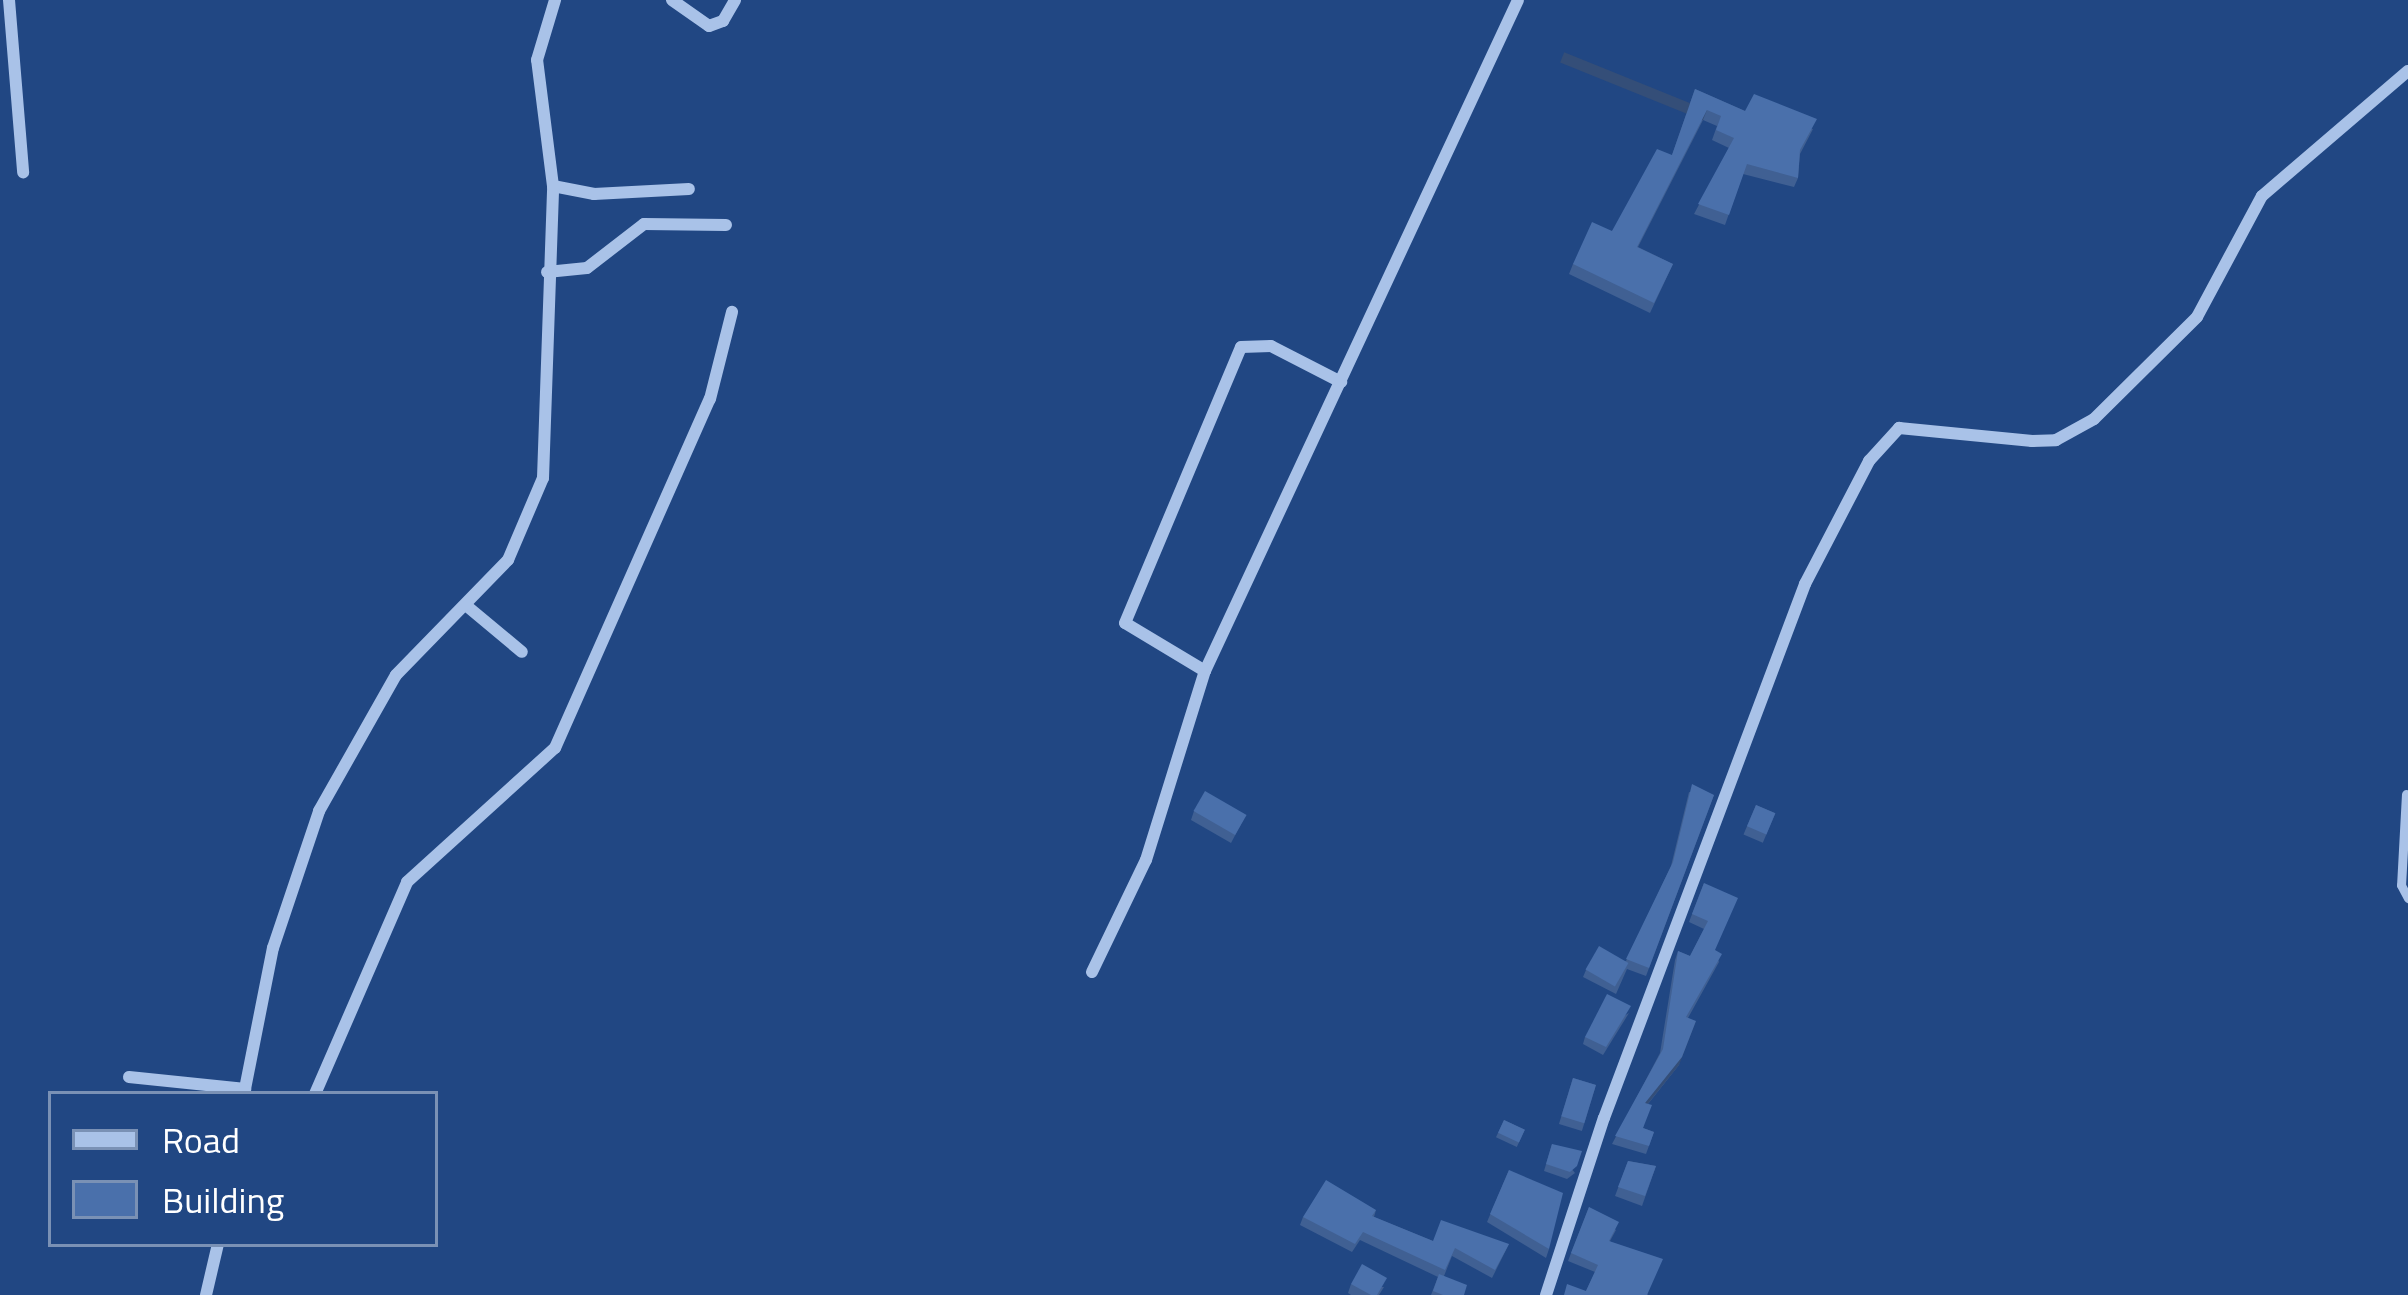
<!DOCTYPE html>
<html>
<head>
<meta charset="utf-8">
<style>
	body { margin:0 }
	#map { position:relative; width:2408px; height:1295px; overflow:hidden; background:#214783; font-family:"Titillium Web",sans-serif }
	div>[style] { position:absolute }
	[style*='--x'] { left:calc(var(--x)*1px); top:calc(var(--y)*1px); width:calc(var(--w)*1px); rotate:calc(var(--a)*1deg) }
	.service>* { height:9px; margin:-4.5px; padding:0 4.5px; transform-origin:4.5px; border-radius:4.5px; background:#a9c2e8 }
	.minor>* { height:12px; margin:-6px; padding:0 6px; transform-origin:6px; border-radius:6px; background:#a9c2e8 }
	.wall>* { inset:0; background:#406093; transform-origin:0 0 }
	.shaded-wall>* { inset:0; background:#344e78; transform-origin:0 0 }
	.building>* { inset:0; background:#4a70ab; transform-origin:0 0 }
	span { translate:-50% -50%; white-space:nowrap; text-align:center; line-height:1.15; -webkit-text-stroke:12px #214783; paint-order:stroke }
	.legend { position:absolute; left:48px; top:1091px; width:390px; height:156px; box-sizing:border-box; background:#214783; border:3px solid #7a91b5; margin:0; padding:15px 21px; list-style:none; font-size:36px; color:#fff }
	.legend li { display:flex; align-items:center; gap:24px; height:60px }
	.legend b { width:60px; border:3px solid #7a91b5 }
</style>
</head>
<body>
<div id="map">
	<div class="service">
		<i style="--x:2406;--y:794;--w:91;--a:93.1"></i>
		<i style="--x:2401;--y:885;--w:15;--a:62"></i>
	</div>
	<div class="minor">
		<i style="--x:9;--y:0;--w:173;--a:85.3"></i>
		<i style="--x:672;--y:0;--w:45;--a:35.1"></i>
		<i style="--x:709;--y:26;--w:15;--a:-20"></i>
		<i style="--x:723;--y:21;--w:24;--a:-60"></i>
		<i style="--x:553;--y:186;--w:42;--a:11"></i>
		<i style="--x:594;--y:194;--w:95;--a:-3"></i>
		<i style="--x:547;--y:272;--w:40;--a:-5.7"></i>
		<i style="--x:587;--y:268;--w:72;--a:-37.7"></i>
		<i style="--x:644;--y:224;--w:82;--a:0.7"></i>
		<i style="--x:468;--y:607;--w:70;--a:39.8"></i>
		<i style="--x:1205;--y:671;--w:93;--a:-149"></i>
		<i style="--x:1125;--y:623;--w:299;--a:-67.2"></i>
		<i style="--x:1241;--y:347;--w:30;--a:-2"></i>
		<i style="--x:1271;--y:346;--w:79;--a:27.2"></i>
		<i style="--x:1092;--y:972;--w:124;--a:-64.3"></i>
		<i style="--x:1146;--y:860;--w:198;--a:-72.7"></i>
		<i style="--x:1205;--y:671;--w:740;--a:-64.99"></i>
		<i style="--x:129;--y:1077;--w:117;--a:5.9"></i>
		<i style="--x:244;--y:1094;--w:149;--a:-78.8"></i>
		<i style="--x:273;--y:948;--w:145;--a:-71.4"></i>
		<i style="--x:319;--y:811;--w:156;--a:-60.5"></i>
		<i style="--x:396;--y:675;--w:161;--a:-45.8"></i>
		<i style="--x:508;--y:560;--w:89;--a:-66.9"></i>
		<i style="--x:543;--y:478;--w:292;--a:-88"></i>
		<i style="--x:553;--y:186;--w:127;--a:-97.2"></i>
		<i style="--x:537;--y:60;--w:63;--a:-73.3"></i>
		<i style="--x:315;--y:1094;--w:231;--a:-66.5"></i>
		<i style="--x:407;--y:882;--w:200;--a:-42.2"></i>
		<i style="--x:555;--y:748;--w:382;--a:-66.1"></i>
		<i style="--x:710;--y:399;--w:90;--a:-75.8"></i>
		<i style="--x:206;--y:1295;--w:52;--a:-76.8"></i>
		<i style="--x:1546;--y:1295;--w:186;--a:-71.9"></i>
		<i style="--x:1604;--y:1118;--w:571;--a:-69.37"></i>
		<i style="--x:1805;--y:584;--w:139;--a:-62.5"></i>
		<i style="--x:1869;--y:461;--w:45;--a:-47.7"></i>
		<i style="--x:1899;--y:428;--w:134;--a:5.6"></i>
		<i style="--x:2032;--y:441;--w:24;--a:-2"></i>
		<i style="--x:2056;--y:440;--w:43;--a:-28.9"></i>
		<i style="--x:2094;--y:419;--w:145;--a:-44.7"></i>
		<i style="--x:2197;--y:317;--w:137;--a:-61.8"></i>
		<i style="--x:2262;--y:196;--w:192;--a:-40.6"></i>
	</div>
	<div class="wall">
		<i style="clip-path:polygon(1695px 89px,1745px 111px,1813px 129px,1800px 154px,1798px 178px,1794px 187px,1743px 174px,1725px 225px,1694px 214px,1729px 148px,1712px 140px,1717px 126px,1703px 120px,1638px 247px,1673px 264px,1650px 313px,1569px 274px,1573px 264px,1612px 231px,1672px 155px)"></i>
		<i style="clip-path:polygon(1689px 792px,1714px 795px,1646px 976px,1627px 969px,1616px 994px,1583px 977px,1586px 970px,1626px 961px,1671px 866px)"></i>
		<i style="left:1756px;top:805px;width:21px;height:32px;rotate:23deg"></i>
		<i style="clip-path:polygon(1194px 811px,1246px 815px,1231px 843px,1191px 820px)"></i>
		<i style="clip-path:polygon(1704px 883px,1715px 950px,1719px 962px,1688px 1018px,1679px 1065px,1648px 1104px,1643px 1128px,1654px 1132px,1646px 1154px,1612px 1144px,1660px 1053px,1675px 960px,1678px 951px,1690px 956px,1704px 929px,1689px 922px)"></i>
		<i style="clip-path:polygon(1629px 1013px,1603px 1055px,1583px 1044px,1585px 1037px)"></i>
		<i style="left:1573px;top:1078px;width:24px;height:48px;rotate:17deg"></i>
		<i style="left:1504px;top:1120px;width:23px;height:19px;rotate:25deg"></i>
		<i style="clip-path:polygon(1552px 1144px,1575px 1173px,1567px 1179px,1544px 1171px)"></i>
		<i style="clip-path:polygon(1628px 1161px,1656px 1166px,1642px 1206px,1615px 1196px)"></i>
		<i style="clip-path:polygon(1509px 1170px,1549px 1249px,1546px 1258px,1487px 1222px)"></i>
		<i style="clip-path:polygon(1589px 1207px,1616px 1230px,1610px 1241px,1648px 1295px,1586px 1291px,1595px 1272px,1568px 1261px)"></i>
		<i style="clip-path:polygon(1376px 1210px,1374px 1217px,1433px 1241px,1509px 1244px,1492px 1278px,1452px 1256px,1444px 1276px,1464px 1295px,1431px 1295px,1438px 1277px,1360px 1240px,1352px 1252px,1300px 1225px,1303px 1217px)"></i>
		<i style="clip-path:polygon(1351px 1284px,1384px 1287px,1379px 1295px,1351px 1295px,1348px 1293px)"></i>
	</div>
	<div class="shaded-wall">
		<i style="left:1707px;top:110px;width:11px;height:154px;rotate:112deg"></i>
		<i style="clip-path:polygon(1696px 1021px,1679px 1065px,1642px 1111px,1645px 1103px)"></i>
	</div>
	<div class="building">
		<i style="clip-path:polygon(1695px 89px,1745px 111px,1754px 94px,1817px 119px,1800px 150px,1798px 178px,1747px 164px,1729px 215px,1698px 204px,1734px 138px,1716px 130px,1721px 116px,1707px 110px,1637px 247px,1673px 264px,1654px 303px,1573px 264px,1592px 222px,1612px 231px,1657px 149px,1672px 155px)"></i>
		<i style="clip-path:polygon(1692px 784px,1714px 795px,1649px 968px,1626px 959px,1673px 862px)"></i>
		<i style="left:1205px;top:791px;width:48px;height:23px;rotate:30deg"></i>
		<i style="left:1756px;top:805px;width:21px;height:23px;rotate:23deg"></i>
		<i style="clip-path:polygon(1704px 883px,1738px 898px,1715px 950px,1722px 954px,1686px 1017px,1696px 1021px,1682px 1057px,1645px 1103px,1652px 1105px,1643px 1128px,1654px 1132px,1649px 1146px,1615px 1136px,1663px 1049px,1678px 951px,1690px 956px,1708px 921px,1692px 914px)"></i>
		<i style="left:1599px;top:946px;width:34px;height:27px;rotate:30deg"></i>
		<i style="clip-path:polygon(1607px 994px,1631px 1006px,1606px 1047px,1585px 1037px)"></i>
		<i style="left:1573px;top:1078px;width:24px;height:40px;rotate:17deg"></i>
		<i style="left:1504px;top:1120px;width:23px;height:14px;rotate:25deg"></i>
		<i style="clip-path:polygon(1552px 1144px,1582px 1151px,1577px 1166px,1570px 1172px,1546px 1164px)"></i>
		<i style="clip-path:polygon(1628px 1161px,1656px 1166px,1645px 1196px,1618px 1187px)"></i>
		<i style="clip-path:polygon(1509px 1170px,1563px 1193px,1549px 1249px,1490px 1214px)"></i>
		<i style="clip-path:polygon(1326px 1180px,1376px 1210px,1372px 1216px,1433px 1241px,1441px 1220px,1509px 1244px,1495px 1270px,1455px 1248px,1445px 1270px,1363px 1232px,1355px 1244px,1303px 1217px)"></i>
		<i style="clip-path:polygon(1589px 1207px,1619px 1222px,1609px 1241px,1663px 1259px,1647px 1295px,1564px 1295px,1567px 1284px,1586px 1291px,1598px 1265px,1571px 1253px)"></i>
		<i style="clip-path:polygon(1362px 1264px,1387px 1278px,1377px 1295px,1371px 1295px,1351px 1284px)"></i>
		<i style="clip-path:polygon(1439px 1274px,1467px 1285px,1464px 1295px,1443px 1295px,1433px 1291px)"></i>
	</div>
	<ul class="legend">
	<li><b style="height:15px;background:#a9c2e8"></b>Road</li>
	<li><b style="height:33px;background:#4a70ab"></b>Building</li>
	</ul>
</div>
</body>
</html>
